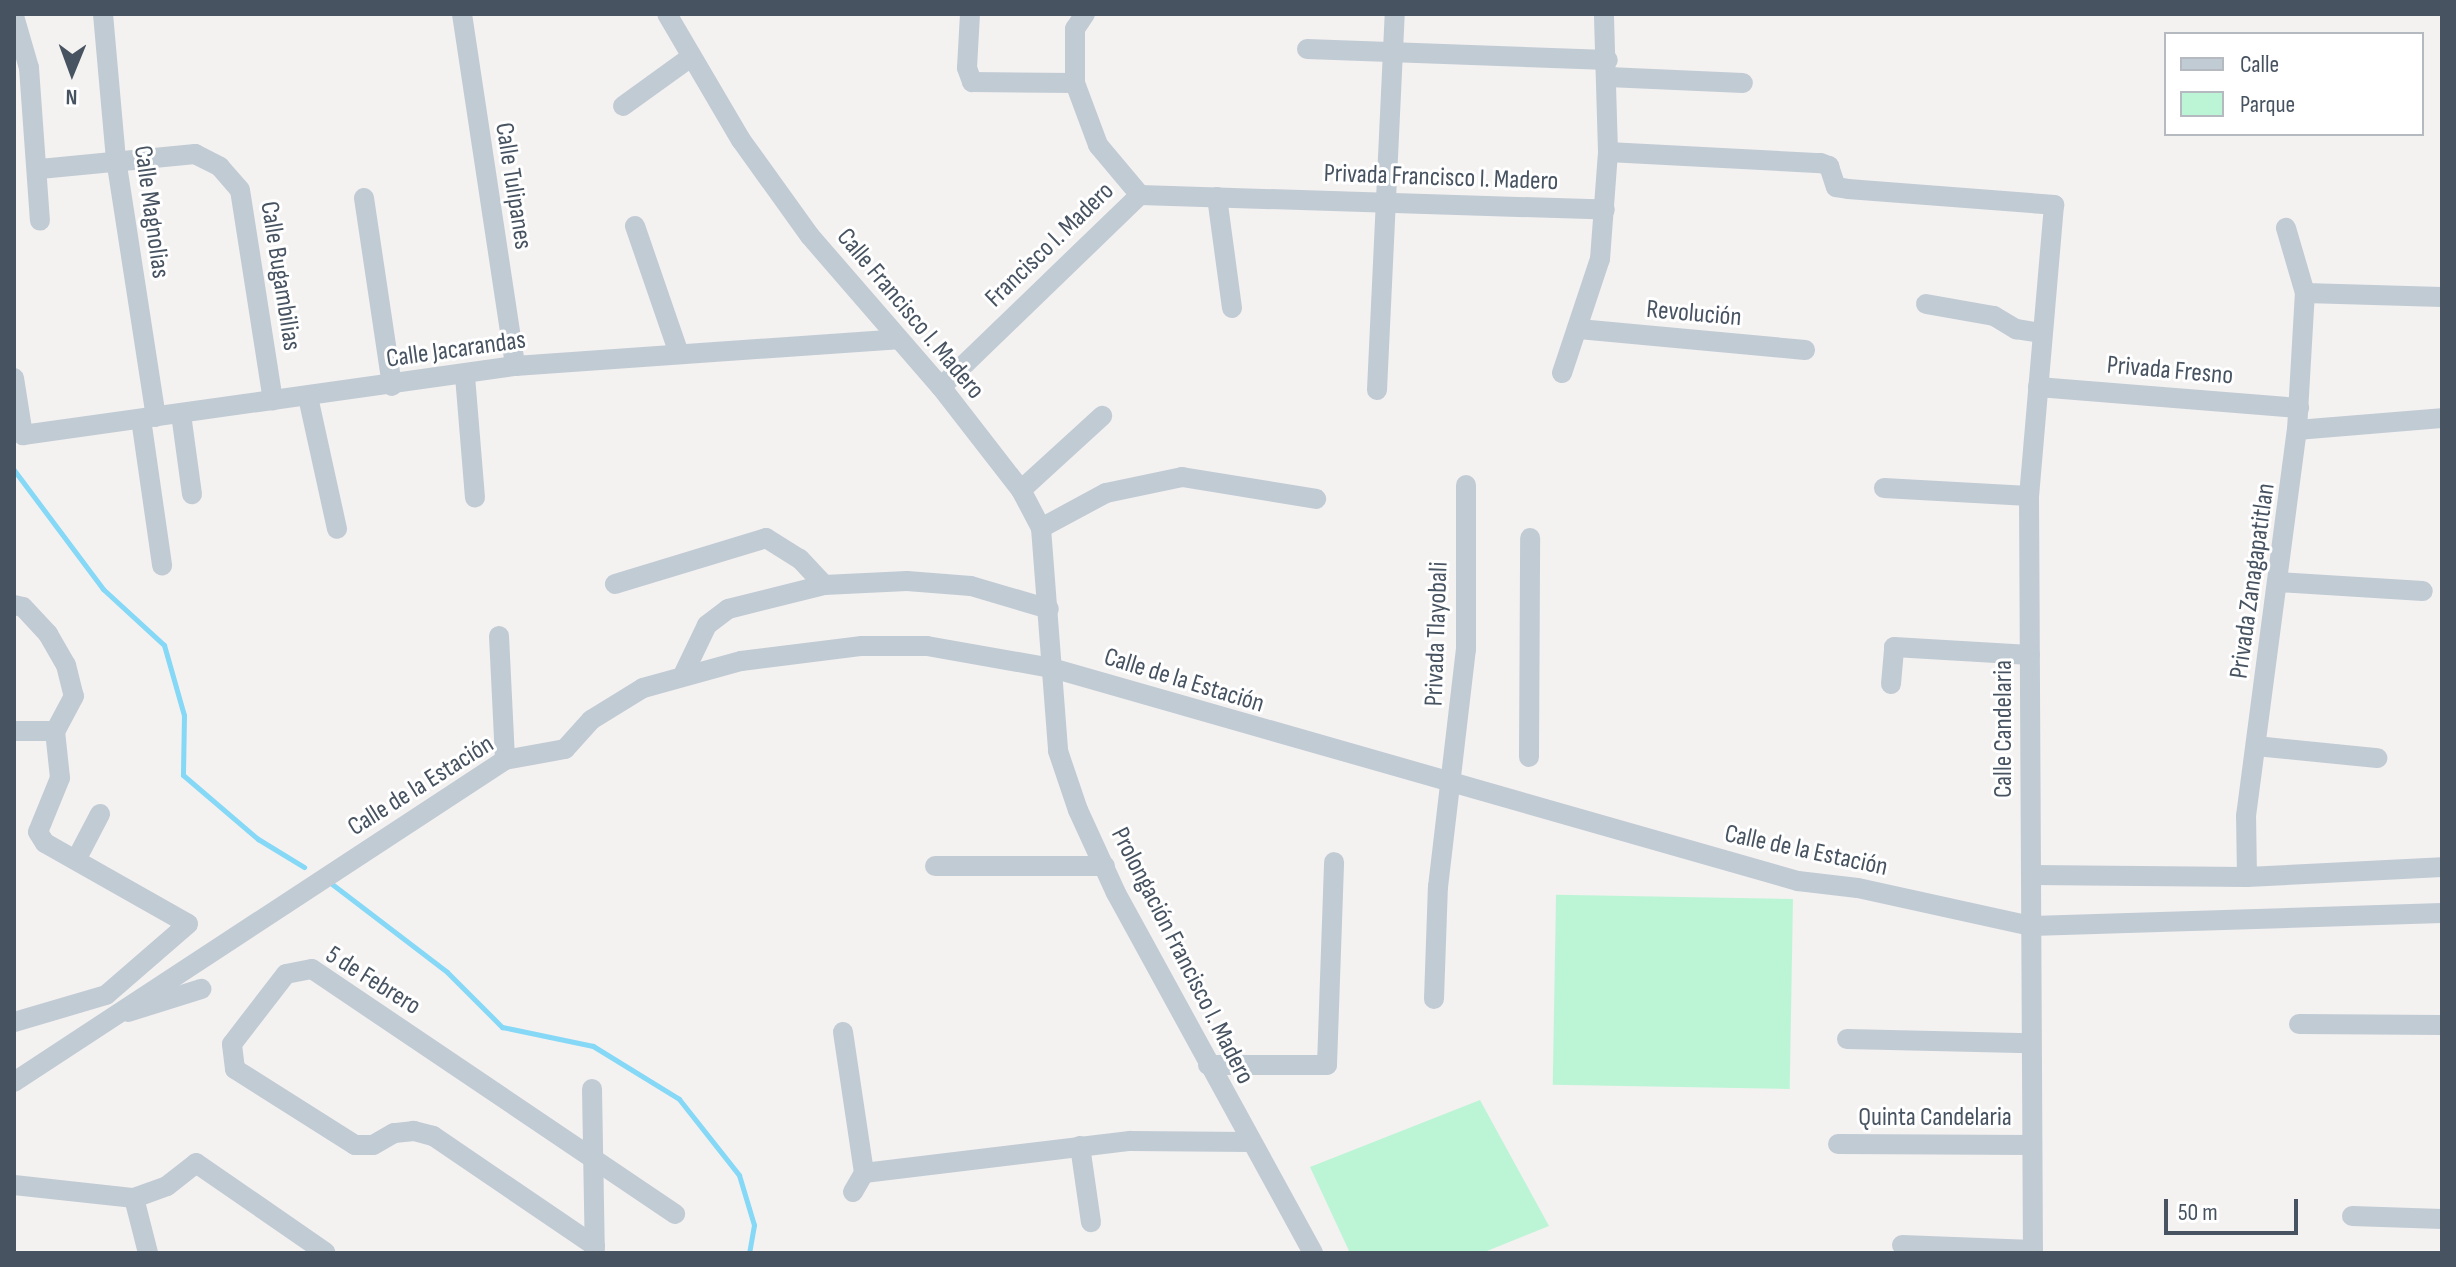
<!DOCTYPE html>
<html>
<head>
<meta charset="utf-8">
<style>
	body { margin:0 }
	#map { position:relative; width:2456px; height:1267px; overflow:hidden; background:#f4f1f1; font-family:"Sofia Sans Condensed",sans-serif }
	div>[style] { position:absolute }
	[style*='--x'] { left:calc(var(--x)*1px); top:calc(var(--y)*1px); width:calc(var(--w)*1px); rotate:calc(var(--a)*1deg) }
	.green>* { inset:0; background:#bcf5d5; transform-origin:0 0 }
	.stream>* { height:5px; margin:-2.5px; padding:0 2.5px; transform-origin:2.5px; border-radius:2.5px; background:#85d8f6 }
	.minor>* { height:20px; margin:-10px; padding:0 10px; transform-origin:10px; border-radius:10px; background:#c1cbd4 }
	span { translate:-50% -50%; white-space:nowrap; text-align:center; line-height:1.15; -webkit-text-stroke:6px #fff; paint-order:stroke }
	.street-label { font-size:26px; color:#475361 }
	.frame { position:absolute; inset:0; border:16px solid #475361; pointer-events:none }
	.legend { position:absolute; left:2164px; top:32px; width:260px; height:104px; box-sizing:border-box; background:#fff; border:2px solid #b5bac0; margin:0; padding:10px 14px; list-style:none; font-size:24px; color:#475361 }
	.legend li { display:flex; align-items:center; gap:16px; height:40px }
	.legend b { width:40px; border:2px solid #b5bac0 }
	.north { position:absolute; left:32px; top:32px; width:80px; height:80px; -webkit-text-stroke:6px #fff; paint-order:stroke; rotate:181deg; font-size:22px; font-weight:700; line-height:32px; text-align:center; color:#475361 }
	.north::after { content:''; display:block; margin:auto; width:28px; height:36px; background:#475361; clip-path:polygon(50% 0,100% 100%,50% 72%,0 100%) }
	.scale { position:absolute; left:2164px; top:1199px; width:134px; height:36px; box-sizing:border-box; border:4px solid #475361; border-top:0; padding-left:10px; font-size:24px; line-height:28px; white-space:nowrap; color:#475361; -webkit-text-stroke:6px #fff; paint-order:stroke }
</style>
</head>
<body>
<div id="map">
	<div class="green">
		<i style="left:1793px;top:899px;width:190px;height:237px;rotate:91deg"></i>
		<i style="clip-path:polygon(1480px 1100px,1549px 1226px,1482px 1253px,1350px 1253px,1310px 1167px)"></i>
	</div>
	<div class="stream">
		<i style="--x:14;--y:470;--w:149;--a:53.2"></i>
		<i style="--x:103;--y:589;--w:83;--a:42.6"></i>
		<i style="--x:164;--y:645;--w:73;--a:74.1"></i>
		<i style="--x:184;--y:715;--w:60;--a:91"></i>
		<i style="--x:183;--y:775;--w:99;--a:40.5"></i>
		<i style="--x:258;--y:839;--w:54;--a:31.3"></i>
		<i style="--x:328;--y:881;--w:150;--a:37.4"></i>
		<i style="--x:447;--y:972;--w:78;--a:45"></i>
		<i style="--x:502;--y:1027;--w:93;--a:11.8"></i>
		<i style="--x:593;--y:1046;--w:101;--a:31.6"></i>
		<i style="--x:679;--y:1099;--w:97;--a:51.7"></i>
		<i style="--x:739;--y:1175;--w:52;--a:73.3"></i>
		<i style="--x:754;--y:1225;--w:28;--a:100"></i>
	</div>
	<div class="minor">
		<i style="--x:103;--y:14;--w:146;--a:84.9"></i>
		<i style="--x:116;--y:159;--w:261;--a:81.2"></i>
		<i style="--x:462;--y:14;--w:356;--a:81.4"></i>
		<i style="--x:667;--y:14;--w:146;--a:59.6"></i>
		<i style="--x:741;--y:140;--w:118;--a:54.3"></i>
		<i style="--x:810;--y:236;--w:200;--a:49.1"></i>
		<i style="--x:941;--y:387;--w:130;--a:52.2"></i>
		<i style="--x:1021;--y:490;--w:43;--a:62.2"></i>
		<i style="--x:1041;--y:528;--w:224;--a:85.6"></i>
		<i style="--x:1058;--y:751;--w:62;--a:71.3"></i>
		<i style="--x:1078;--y:810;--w:91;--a:65.4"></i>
		<i style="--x:1116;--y:893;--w:410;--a:61.3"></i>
		<i style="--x:970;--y:14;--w:54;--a:93.2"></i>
		<i style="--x:967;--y:68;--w:15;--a:70"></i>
		<i style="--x:972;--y:82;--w:103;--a:0.6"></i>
		<i style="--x:1085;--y:14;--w:18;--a:124"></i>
		<i style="--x:1075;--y:29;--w:54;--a:90"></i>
		<i style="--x:1075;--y:83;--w:66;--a:69.6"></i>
		<i style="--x:1098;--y:145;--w:65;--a:50"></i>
		<i style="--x:14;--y:16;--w:54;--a:73.9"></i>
		<i style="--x:29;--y:68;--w:153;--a:85.9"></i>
		<i style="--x:1307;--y:49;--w:301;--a:2.1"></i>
		<i style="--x:1608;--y:77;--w:135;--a:2.5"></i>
		<i style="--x:623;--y:106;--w:84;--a:-35.8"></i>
		<i style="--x:1608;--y:152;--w:213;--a:3"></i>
		<i style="--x:1821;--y:163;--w:9;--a:21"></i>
		<i style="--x:1829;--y:166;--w:22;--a:72"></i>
		<i style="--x:1836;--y:187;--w:12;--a:9"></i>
		<i style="--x:1848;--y:189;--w:207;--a:4.4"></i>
		<i style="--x:2054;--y:205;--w:292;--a:94.9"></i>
		<i style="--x:2029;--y:496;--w:757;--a:89.7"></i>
		<i style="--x:40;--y:169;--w:156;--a:-5.5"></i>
		<i style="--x:195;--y:154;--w:28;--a:27"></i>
		<i style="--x:220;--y:167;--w:30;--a:49"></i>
		<i style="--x:240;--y:190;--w:213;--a:81.1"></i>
		<i style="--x:1217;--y:197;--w:112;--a:82.3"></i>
		<i style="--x:364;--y:198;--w:190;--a:81.5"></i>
		<i style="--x:635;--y:226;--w:132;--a:71"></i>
		<i style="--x:2305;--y:293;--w:137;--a:1.7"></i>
		<i style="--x:1926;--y:304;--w:69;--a:10"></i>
		<i style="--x:1994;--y:316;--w:26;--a:31"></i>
		<i style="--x:2016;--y:329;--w:26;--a:9"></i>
		<i style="--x:1579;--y:329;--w:227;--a:5.3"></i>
		<i style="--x:1562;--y:373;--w:120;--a:-71.6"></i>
		<i style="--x:1600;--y:259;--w:107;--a:-85.7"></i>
		<i style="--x:1608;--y:152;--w:138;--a:-91.7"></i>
		<i style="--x:465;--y:376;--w:122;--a:85.3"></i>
		<i style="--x:14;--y:378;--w:58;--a:81"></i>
		<i style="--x:23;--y:435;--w:497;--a:-8"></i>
		<i style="--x:515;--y:366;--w:384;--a:-4"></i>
		<i style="--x:941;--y:387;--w:277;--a:-44"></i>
		<i style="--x:1140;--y:195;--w:465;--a:1.8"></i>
		<i style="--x:2038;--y:387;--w:262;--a:4.6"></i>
		<i style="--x:1377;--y:390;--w:376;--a:-87.3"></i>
		<i style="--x:308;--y:397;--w:135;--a:77.6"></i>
		<i style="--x:181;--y:414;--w:81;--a:82.2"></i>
		<i style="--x:141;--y:419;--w:148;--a:81.8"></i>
		<i style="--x:2297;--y:430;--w:145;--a:-4.7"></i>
		<i style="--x:1884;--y:488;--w:145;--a:3.2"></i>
		<i style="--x:1021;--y:490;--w:110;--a:-42.4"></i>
		<i style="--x:1041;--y:528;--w:74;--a:-28.3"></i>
		<i style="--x:1106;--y:493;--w:78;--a:-11.9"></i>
		<i style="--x:1182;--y:477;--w:136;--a:9.3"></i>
		<i style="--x:2278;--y:582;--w:145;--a:3.6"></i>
		<i style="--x:615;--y:584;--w:158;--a:-16.9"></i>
		<i style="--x:766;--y:538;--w:40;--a:32"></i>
		<i style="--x:800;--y:559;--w:35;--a:47"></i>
		<i style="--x:14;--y:605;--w:9;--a:13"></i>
		<i style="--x:23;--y:607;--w:37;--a:47"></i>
		<i style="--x:48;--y:634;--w:36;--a:60"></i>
		<i style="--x:66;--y:665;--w:32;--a:76"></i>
		<i style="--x:74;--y:696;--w:40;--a:118"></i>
		<i style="--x:55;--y:731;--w:47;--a:83.9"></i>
		<i style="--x:60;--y:778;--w:58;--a:112.2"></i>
		<i style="--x:38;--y:832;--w:13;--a:58"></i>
		<i style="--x:45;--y:843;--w:164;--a:29.5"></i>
		<i style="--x:188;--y:924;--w:108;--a:139.1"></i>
		<i style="--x:106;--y:995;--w:96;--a:163.6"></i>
		<i style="--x:499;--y:636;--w:124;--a:87.2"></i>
		<i style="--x:684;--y:673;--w:53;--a:-64.4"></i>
		<i style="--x:707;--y:625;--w:26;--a:-37"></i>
		<i style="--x:728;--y:609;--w:99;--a:-14"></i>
		<i style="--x:824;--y:585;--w:83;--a:-2.8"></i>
		<i style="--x:907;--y:581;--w:64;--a:4.5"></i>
		<i style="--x:971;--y:586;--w:81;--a:16.4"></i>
		<i style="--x:1891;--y:684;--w:37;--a:-85"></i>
		<i style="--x:1894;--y:647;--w:136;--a:3.4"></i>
		<i style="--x:14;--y:731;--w:41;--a:0"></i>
		<i style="--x:2256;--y:746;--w:122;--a:5.7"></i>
		<i style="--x:1529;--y:757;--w:219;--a:-89.7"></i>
		<i style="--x:76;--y:860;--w:52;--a:-62.4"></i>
		<i style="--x:935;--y:866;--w:170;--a:0"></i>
		<i style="--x:2031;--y:875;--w:216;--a:0.5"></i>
		<i style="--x:2247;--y:877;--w:195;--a:-2.9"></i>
		<i style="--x:2247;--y:877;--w:61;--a:-90.9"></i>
		<i style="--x:2246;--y:816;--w:389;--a:-82.5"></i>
		<i style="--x:2297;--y:430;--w:137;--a:-86.7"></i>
		<i style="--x:2305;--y:293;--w:68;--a:-106.3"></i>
		<i style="--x:1434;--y:999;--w:112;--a:-88"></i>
		<i style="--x:1438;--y:887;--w:240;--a:-83.3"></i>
		<i style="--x:1466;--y:649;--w:164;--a:-90"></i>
		<i style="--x:128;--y:1012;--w:77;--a:-17.5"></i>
		<i style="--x:2299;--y:1024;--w:143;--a:0.4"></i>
		<i style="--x:843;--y:1032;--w:143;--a:81.5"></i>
		<i style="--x:1847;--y:1039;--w:183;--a:1.3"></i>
		<i style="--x:1208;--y:1065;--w:119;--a:0"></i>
		<i style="--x:1327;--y:1065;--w:203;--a:-88"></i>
		<i style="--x:14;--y:1082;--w:587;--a:-33.26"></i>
		<i style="--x:505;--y:760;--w:61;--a:-10.4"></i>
		<i style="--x:565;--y:749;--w:39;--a:-48"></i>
		<i style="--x:591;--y:720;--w:61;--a:-31.6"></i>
		<i style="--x:643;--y:688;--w:102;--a:-15.4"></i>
		<i style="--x:741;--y:661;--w:122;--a:-7.1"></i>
		<i style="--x:862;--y:646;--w:65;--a:0"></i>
		<i style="--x:927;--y:646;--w:127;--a:10"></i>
		<i style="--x:1052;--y:668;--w:776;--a:15.94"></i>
		<i style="--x:1798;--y:881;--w:60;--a:6.7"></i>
		<i style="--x:1858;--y:888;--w:177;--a:12.4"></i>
		<i style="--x:2031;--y:926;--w:411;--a:-1.8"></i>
		<i style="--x:592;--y:1089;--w:164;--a:89"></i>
		<i style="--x:1838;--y:1144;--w:194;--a:0.3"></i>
		<i style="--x:1080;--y:1146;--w:77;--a:81.8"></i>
		<i style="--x:14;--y:1185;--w:121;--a:6.2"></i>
		<i style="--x:134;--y:1198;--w:35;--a:-20"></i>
		<i style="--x:167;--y:1186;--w:37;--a:-38"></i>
		<i style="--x:196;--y:1163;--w:157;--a:34.6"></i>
		<i style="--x:853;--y:1192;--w:22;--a:-60"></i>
		<i style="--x:864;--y:1173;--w:268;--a:-6.9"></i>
		<i style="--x:1130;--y:1141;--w:119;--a:0.5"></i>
		<i style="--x:134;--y:1198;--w:57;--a:75.7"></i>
		<i style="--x:2352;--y:1216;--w:90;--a:1.9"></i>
		<i style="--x:1902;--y:1245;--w:131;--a:2.2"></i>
		<i style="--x:595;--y:1246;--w:196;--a:-145.8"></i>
		<i style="--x:433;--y:1136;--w:20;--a:-165"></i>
		<i style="--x:414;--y:1131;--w:20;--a:174"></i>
		<i style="--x:394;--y:1133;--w:24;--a:150"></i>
		<i style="--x:373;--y:1145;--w:18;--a:180"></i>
		<i style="--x:355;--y:1145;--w:142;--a:-147.7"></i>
		<i style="--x:235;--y:1069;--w:25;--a:-97"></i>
		<i style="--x:232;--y:1044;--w:88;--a:-52.4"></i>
		<i style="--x:286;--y:974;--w:26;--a:-11"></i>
		<i style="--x:312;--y:969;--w:438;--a:34"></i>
	</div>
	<div class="street-label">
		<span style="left:1441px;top:178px;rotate:2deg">Privada Francisco I. Madero</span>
		<span style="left:513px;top:186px;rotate:81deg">Calle Tulipanes</span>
		<span style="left:151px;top:212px;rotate:82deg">Calle Magnolias</span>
		<span style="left:1050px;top:245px;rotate:-44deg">Francisco I. Madero</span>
		<span style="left:280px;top:276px;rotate:81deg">Calle Bugambilias</span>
		<span style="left:910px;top:314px;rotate:50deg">Calle Francisco I. Madero</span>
		<span style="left:1694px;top:314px;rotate:5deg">Revolución</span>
		<span style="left:456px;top:350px;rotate:-8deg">Calle Jacarandas</span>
		<span style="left:2170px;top:371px;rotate:5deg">Privada Fresno</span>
		<span style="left:2253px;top:581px;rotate:-82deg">Privada Zanagapatitlan</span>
		<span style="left:1437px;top:634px;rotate:-88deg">Privada Tlayobali</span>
		<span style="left:1184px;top:681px;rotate:17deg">Calle de la Estación</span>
		<span style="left:2004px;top:729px;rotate:-90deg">Calle Candelaria</span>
		<span style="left:421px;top:786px;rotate:-32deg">Calle de la Estación</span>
		<span style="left:1806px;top:851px;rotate:12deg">Calle de la Estación</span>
		<span style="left:1182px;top:956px;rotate:63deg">Prolongación Francisco I. Madero</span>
		<span style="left:373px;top:981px;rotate:32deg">5 de Febrero</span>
		<span style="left:1935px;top:1118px">Quinta Candelaria</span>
	</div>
	<div class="frame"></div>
	<ul class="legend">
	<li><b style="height:10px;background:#c1cbd4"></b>Calle</li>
	<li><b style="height:22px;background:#bcf5d5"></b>Parque</li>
	</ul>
	<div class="north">N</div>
	<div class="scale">50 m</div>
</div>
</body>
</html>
